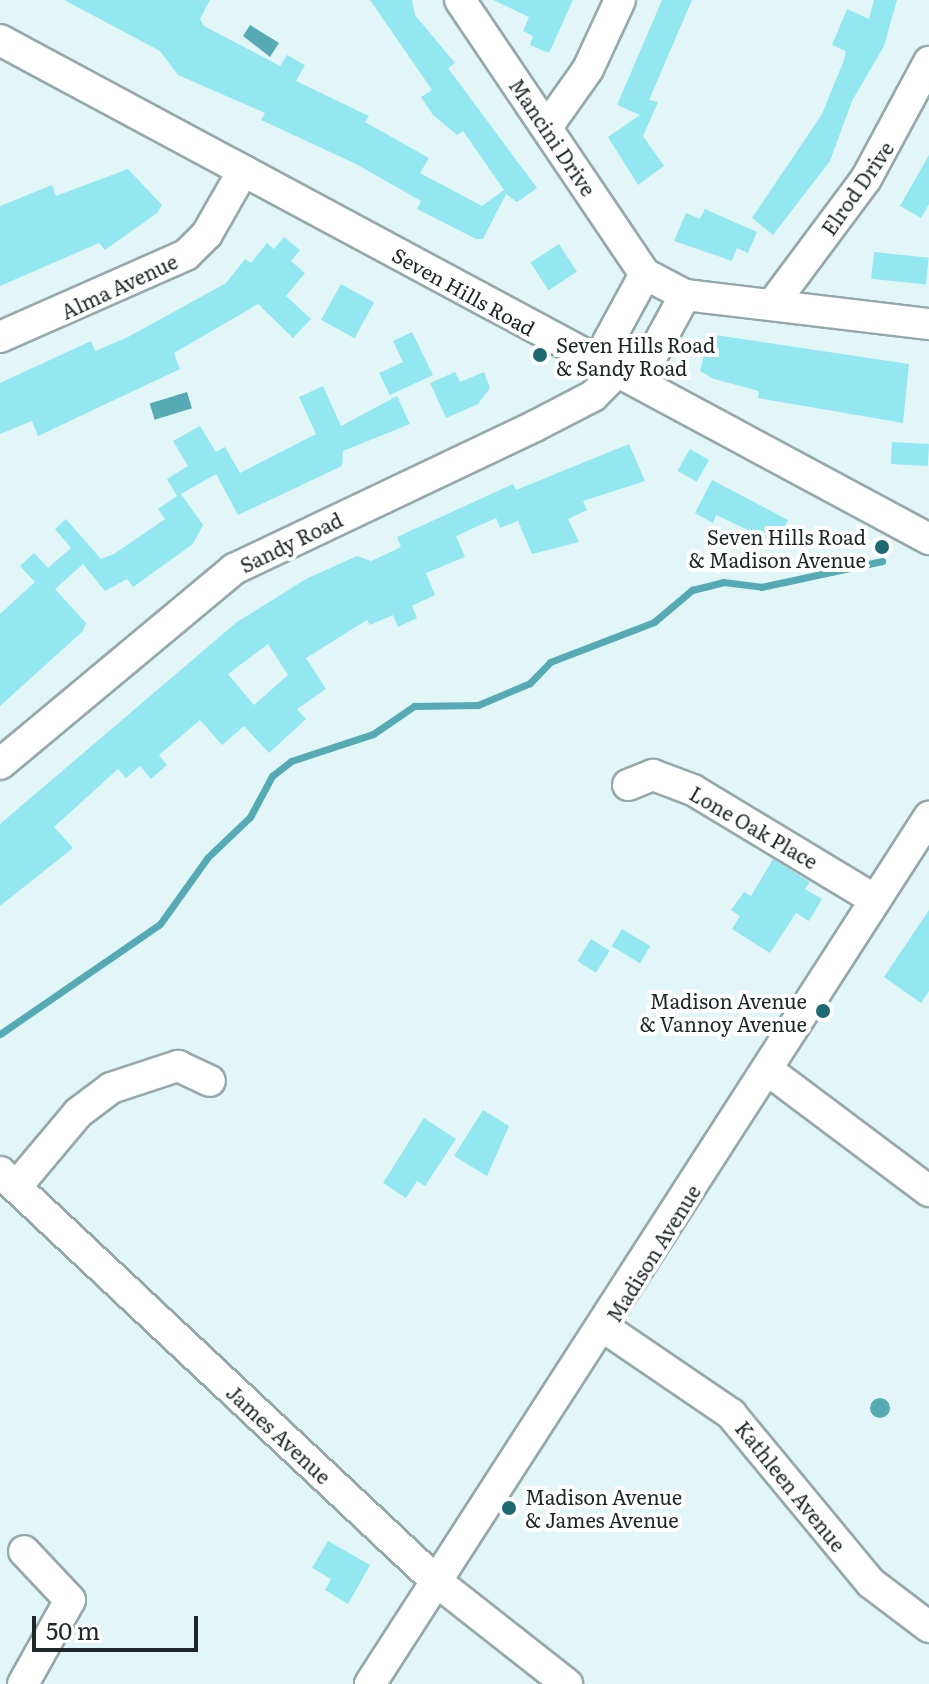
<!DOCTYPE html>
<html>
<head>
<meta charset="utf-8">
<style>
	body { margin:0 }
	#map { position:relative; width:929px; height:1684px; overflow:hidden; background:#e2f6f8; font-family:Literata,serif }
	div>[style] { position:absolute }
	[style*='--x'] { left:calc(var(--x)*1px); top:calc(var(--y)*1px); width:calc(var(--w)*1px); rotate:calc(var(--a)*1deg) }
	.water>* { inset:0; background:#56aab4; transform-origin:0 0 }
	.round { border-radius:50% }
	.stream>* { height:7px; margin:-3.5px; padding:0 3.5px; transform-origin:3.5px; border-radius:3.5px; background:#56aab4 }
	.building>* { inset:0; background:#93e7f1; transform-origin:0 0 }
	.roads { filter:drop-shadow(2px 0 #95a8aa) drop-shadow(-2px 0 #95a8aa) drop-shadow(0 2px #95a8aa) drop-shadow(0 -2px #95a8aa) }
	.minor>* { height:30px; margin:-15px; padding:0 15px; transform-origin:15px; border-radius:15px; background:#fff }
	.dots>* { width:22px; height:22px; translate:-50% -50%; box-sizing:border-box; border:4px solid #fff; border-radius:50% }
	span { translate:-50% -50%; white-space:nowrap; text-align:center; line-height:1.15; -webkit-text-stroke:8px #fff; paint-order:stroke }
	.street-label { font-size:20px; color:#1e2627 }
	.poi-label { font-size:20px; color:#1e2627 }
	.left { translate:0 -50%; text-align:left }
	.right { translate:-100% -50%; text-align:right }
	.scale { position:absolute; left:32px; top:1616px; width:166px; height:36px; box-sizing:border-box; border:4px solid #1e2627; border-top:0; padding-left:10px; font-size:24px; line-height:28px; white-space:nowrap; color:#1e2627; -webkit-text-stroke:6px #fff; paint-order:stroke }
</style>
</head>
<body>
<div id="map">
	<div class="water">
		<i style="clip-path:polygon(250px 25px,279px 43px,270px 57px,243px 36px)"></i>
		<i style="left:187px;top:392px;width:17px;height:39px;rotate:73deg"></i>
		<i class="round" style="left:870px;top:1398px;width:20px;height:20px"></i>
	</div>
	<div class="stream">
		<i style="--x:0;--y:1034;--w:194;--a:-34.5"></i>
		<i style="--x:160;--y:924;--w:82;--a:-54.4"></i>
		<i style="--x:208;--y:857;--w:58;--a:-43.6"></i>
		<i style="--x:250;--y:817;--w:47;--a:-61.8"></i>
		<i style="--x:272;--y:776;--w:24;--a:-38"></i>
		<i style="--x:291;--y:761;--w:86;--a:-18.2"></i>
		<i style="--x:373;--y:734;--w:50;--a:-34.3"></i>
		<i style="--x:414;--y:706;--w:64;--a:-0.9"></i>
		<i style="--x:478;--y:705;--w:56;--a:-22.9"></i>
		<i style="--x:530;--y:683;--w:29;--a:-46"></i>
		<i style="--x:550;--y:662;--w:111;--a:-21"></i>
		<i style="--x:654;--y:622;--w:50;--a:-40.1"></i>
		<i style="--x:692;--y:590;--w:32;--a:-14"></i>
		<i style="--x:723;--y:582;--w:38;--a:7"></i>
		<i style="--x:761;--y:587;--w:124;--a:-12.1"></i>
	</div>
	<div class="building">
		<i style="clip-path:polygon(64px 0,210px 0,200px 19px,204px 26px,280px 66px,287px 55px,305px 65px,296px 81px,369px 116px,365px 122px,429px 158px,420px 173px,482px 206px,504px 190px,463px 131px,457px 135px,433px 115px,421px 97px,432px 90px,370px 0,412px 0,415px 15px,455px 63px,448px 68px,537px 188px,517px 202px,506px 194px,483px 239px,476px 239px,417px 209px,421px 201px,356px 164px,261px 120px,265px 113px,178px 75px,160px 51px)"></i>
		<i style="clip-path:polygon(493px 0,573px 0,549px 53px,530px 45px,533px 36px,523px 31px,529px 17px)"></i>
		<i style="clip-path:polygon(662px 0,692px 0,649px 100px,658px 102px,643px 136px,664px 166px,638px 185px,608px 137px,640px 115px,617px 105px)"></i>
		<i style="clip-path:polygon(874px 0,897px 0,884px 46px,852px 101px,830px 161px,773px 235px,752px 218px,822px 114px,844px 60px,846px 51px,832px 45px,847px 9px,869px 19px)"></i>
		<i style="clip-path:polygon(929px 155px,929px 204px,921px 218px,900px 206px)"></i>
		<i style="clip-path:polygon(128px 169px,162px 205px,157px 213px,105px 250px,99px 243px,0 286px,0 206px,52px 185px,56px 196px)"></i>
		<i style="clip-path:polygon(705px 209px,757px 232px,748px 253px,737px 248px,732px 261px,674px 241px,686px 213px,700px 219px)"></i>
		<i style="clip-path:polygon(284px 237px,300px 250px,291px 261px,305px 273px,286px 296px,311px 319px,293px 338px,258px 304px,174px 353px,180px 369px,38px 436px,32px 421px,0 434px,0 383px,91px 341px,95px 351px,128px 337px,226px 283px,245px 259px,251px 263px,267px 243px,274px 249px)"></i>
		<i style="left:559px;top:244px;width:33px;height:34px;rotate:57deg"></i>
		<i style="left:874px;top:252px;width:55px;height:27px;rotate:6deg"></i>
		<i style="left:341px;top:284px;width:38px;height:41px;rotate:29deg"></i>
		<i style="clip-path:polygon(412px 332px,433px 375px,390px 395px,379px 373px,403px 362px,393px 341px)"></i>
		<i style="clip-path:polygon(709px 334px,909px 364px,903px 423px,758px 398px,759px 391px,714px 379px,700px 371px)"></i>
		<i style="clip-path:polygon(455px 372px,460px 382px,484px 372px,490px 388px,478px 404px,446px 418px,430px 383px)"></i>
		<i style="clip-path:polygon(323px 386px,341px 426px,397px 396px,410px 424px,343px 451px,342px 466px,238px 515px,216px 474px,181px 494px,203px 525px,193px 544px,133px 587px,127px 579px,105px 591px,83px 564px,55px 589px,86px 623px,83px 631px,0 706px,0 614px,35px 582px,20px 566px,34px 553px,48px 568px,71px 548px,55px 529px,66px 519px,101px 559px,114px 554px,165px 519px,158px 509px,177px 496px,167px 479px,188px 466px,173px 441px,200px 426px,216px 452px,225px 447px,240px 473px,316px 434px,299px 397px)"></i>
		<i style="left:892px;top:442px;width:37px;height:22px;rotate:3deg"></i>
		<i style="clip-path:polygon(evenodd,629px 444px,645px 481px,583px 501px,587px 510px,568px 519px,579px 542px,532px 554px,518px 521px,500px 528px,496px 518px,456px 536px,465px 557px,426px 573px,435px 595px,412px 606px,417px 618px,398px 627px,393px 615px,370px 625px,367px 620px,306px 658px,326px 689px,297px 709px,306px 719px,269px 753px,244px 726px,222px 745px,200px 720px,159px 755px,167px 765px,151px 779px,140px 766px,126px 778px,118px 769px,54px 827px,73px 848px,0 906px,0 824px,237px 622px,306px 579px,357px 556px,371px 561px,401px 547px,397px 537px,513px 484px,516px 490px,629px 444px,268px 644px,288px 675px,254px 705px,228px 674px,268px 644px)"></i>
		<i style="left:690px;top:449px;width:22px;height:25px;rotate:30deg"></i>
		<i style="clip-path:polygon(712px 480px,788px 520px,776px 543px,716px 515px,713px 523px,695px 513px)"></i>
		<i style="clip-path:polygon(773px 859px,810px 882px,805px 889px,822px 899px,809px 921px,796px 913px,770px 953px,732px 929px,740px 916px,731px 910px,744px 892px,751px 896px)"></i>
		<i style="clip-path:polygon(929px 910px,929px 991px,921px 1003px,884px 977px)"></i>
		<i style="left:622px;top:929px;width:33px;height:20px;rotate:31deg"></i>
		<i style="left:591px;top:939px;width:22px;height:26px;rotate:32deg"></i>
		<i style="clip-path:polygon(483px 1110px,509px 1126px,487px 1176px,454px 1156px)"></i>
		<i style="clip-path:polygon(424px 1118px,456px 1139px,425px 1186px,417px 1181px,406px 1198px,383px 1183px)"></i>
		<i style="clip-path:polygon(328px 1541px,370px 1565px,348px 1604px,325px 1590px,331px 1579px,312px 1568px)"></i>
	</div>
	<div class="roads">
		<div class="minor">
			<i style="--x:460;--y:0;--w:331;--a:56"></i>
			<i style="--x:645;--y:274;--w:45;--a:27.7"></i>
			<i style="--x:685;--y:295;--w:246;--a:6.8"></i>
			<i style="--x:0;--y:40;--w:1055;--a:28.24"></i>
			<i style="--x:547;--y:127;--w:71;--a:-54.7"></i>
			<i style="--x:588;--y:69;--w:76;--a:-65.1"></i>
			<i style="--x:772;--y:305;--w:157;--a:-53.3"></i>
			<i style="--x:866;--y:179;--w:133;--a:-61.7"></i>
			<i style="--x:0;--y:337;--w:203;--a:-23.8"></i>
			<i style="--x:186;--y:255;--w:30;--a:-45"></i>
			<i style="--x:207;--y:234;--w:73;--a:-60.3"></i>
			<i style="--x:616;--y:373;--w:32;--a:-104"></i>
			<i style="--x:608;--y:342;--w:77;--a:-61.4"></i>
			<i style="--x:0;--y:764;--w:305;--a:-39.8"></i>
			<i style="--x:234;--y:569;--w:333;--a:-25.4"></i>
			<i style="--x:535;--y:426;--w:65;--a:-27.3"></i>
			<i style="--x:593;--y:396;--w:33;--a:-45"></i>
			<i style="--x:616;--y:373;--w:32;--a:-14"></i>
			<i style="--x:647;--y:365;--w:80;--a:-61.5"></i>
			<i style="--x:628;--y:785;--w:27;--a:-22"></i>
			<i style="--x:653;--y:775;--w:43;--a:20.6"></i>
			<i style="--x:693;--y:790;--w:213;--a:31.1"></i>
			<i style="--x:769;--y:1071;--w:200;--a:36.9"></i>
			<i style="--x:0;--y:1172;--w:598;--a:43.17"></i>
			<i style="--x:436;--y:1581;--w:167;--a:38.2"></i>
			<i style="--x:16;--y:1187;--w:97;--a:-50"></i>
			<i style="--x:78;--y:1113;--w:41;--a:-37.1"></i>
			<i style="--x:111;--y:1088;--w:71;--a:-18.2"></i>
			<i style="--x:178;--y:1066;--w:35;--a:25"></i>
			<i style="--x:605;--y:1328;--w:153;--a:34.3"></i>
			<i style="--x:731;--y:1414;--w:219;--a:50.4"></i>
			<i style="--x:871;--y:1583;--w:73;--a:37.2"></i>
			<i style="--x:23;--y:1684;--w:96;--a:-60.8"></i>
			<i style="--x:70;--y:1600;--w:67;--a:-133.2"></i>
			<i style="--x:370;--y:1684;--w:1032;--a:-57.19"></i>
		</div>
	</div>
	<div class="dots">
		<i style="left:540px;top:355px;background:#1e6a71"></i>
		<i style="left:882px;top:547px;background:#1e6a71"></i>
		<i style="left:823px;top:1011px;background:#1e6a71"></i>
		<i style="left:509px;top:1508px;background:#1e6a71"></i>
	</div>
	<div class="street-label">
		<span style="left:553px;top:137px;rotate:56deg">Mancini Drive</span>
		<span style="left:857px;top:188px;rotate:-55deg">Elrod Drive</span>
		<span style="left:119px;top:286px;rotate:-25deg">Alma Avenue</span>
		<span style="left:464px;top:291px;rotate:29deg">Seven Hills Road</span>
		<span style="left:291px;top:542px;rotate:-26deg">Sandy Road</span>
		<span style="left:754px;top:827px;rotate:30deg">Lone Oak Place</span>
		<span style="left:653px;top:1253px;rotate:-58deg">Madison Avenue</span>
		<span style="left:279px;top:1434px;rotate:43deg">James Avenue</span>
		<span style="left:791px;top:1486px;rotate:51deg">Kathleen Avenue</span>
	</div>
	<div class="poi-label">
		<span class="left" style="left:556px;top:356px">Seven Hills Road<br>&amp; Sandy Road</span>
		<span class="right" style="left:866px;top:548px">Seven Hills Road<br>&amp; Madison Avenue</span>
		<span class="right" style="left:807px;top:1012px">Madison Avenue<br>&amp; Vannoy Avenue</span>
		<span class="left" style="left:525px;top:1508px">Madison Avenue<br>&amp; James Avenue</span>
	</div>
	<div class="scale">50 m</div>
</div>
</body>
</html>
